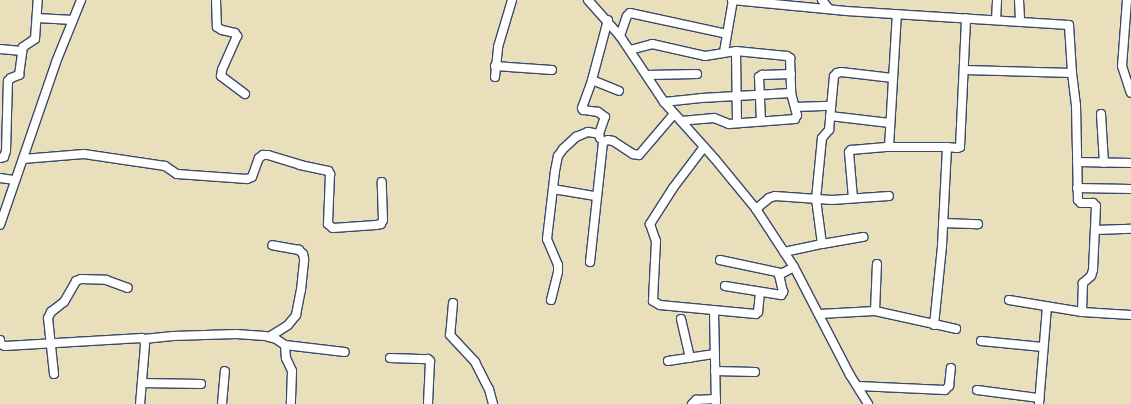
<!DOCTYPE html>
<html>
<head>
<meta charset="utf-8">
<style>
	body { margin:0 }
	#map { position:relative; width:1131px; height:404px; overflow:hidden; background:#e9dfbb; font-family:Kalam,sans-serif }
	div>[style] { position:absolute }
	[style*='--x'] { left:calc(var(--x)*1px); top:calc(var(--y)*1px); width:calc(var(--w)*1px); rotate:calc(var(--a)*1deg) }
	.roads { filter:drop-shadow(1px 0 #3a496c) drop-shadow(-1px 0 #3a496c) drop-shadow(0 1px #3a496c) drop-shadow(0 -1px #3a496c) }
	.minor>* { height:8px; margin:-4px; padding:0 4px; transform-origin:4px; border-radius:4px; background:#fff }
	span { translate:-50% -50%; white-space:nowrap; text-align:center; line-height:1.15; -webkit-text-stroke:4px #fbf7ec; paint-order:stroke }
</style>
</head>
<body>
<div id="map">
	<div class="roads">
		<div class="minor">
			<i style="--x:216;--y:0;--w:27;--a:88"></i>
			<i style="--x:217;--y:27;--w:6;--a:31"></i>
			<i style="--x:222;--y:30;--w:13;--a:13"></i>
			<i style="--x:235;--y:33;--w:4;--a:56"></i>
			<i style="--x:237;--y:36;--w:37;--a:114"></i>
			<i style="--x:222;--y:70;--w:6;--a:99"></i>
			<i style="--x:221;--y:76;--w:30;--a:37"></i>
			<i style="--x:588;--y:0;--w:48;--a:48.4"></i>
			<i style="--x:620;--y:36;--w:79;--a:56.3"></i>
			<i style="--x:664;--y:102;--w:76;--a:48.2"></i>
			<i style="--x:715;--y:159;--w:65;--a:50.6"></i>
			<i style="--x:756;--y:209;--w:69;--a:56.8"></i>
			<i style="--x:794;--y:267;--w:122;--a:62.6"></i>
			<i style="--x:850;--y:375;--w:34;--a:58"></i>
			<i style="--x:732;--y:0;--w:115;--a:5.5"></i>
			<i style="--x:846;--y:11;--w:223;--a:3.6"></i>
			<i style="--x:1069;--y:25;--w:48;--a:86.4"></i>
			<i style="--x:1072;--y:73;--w:32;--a:83"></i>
			<i style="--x:1076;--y:105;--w:95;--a:88.8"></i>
			<i style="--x:1078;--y:200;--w:4;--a:45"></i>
			<i style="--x:1081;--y:203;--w:12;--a:0"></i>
			<i style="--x:1093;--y:203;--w:4;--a:45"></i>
			<i style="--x:1096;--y:206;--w:64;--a:92.7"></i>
			<i style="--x:1093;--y:270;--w:6;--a:108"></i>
			<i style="--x:1091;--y:276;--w:11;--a:139"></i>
			<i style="--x:1083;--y:283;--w:29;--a:92"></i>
			<i style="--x:822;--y:0;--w:11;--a:52"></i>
			<i style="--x:1019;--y:0;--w:22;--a:87"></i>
			<i style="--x:1127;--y:0;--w:66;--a:94.3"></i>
			<i style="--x:1122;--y:66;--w:28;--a:72"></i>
			<i style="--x:37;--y:18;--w:36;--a:3"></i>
			<i style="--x:996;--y:20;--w:20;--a:-87"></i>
			<i style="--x:620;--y:36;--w:21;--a:-71"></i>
			<i style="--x:627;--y:16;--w:4;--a:-45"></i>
			<i style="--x:630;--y:13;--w:99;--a:12.2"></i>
			<i style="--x:0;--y:49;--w:22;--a:5"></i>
			<i style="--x:630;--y:50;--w:23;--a:-15"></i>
			<i style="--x:652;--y:44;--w:54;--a:12.8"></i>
			<i style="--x:705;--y:56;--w:31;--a:-9"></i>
			<i style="--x:736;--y:51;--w:51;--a:5.6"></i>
			<i style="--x:787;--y:56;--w:4;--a:34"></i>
			<i style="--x:790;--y:58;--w:35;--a:88"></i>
			<i style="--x:791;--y:93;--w:23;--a:75"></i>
			<i style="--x:797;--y:115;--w:4;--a:117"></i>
			<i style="--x:795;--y:119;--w:66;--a:175.7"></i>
			<i style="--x:729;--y:124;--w:16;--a:-158"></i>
			<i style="--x:714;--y:118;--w:33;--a:175"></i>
			<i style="--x:736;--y:51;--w:72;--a:89.2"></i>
			<i style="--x:724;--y:52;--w:53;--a:-80.2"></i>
			<i style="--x:495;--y:66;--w:57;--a:4"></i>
			<i style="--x:965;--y:70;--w:107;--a:1.6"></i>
			<i style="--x:647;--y:75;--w:50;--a:-1.1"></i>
			<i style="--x:495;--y:77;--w:30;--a:-84"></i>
			<i style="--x:498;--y:47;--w:49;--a:-73.4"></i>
			<i style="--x:592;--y:80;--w:29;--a:22"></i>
			<i style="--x:664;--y:102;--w:37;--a:-6"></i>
			<i style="--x:701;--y:98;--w:90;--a:-3.2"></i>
			<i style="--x:795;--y:107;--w:36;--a:-2"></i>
			<i style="--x:1101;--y:114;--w:49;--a:86.5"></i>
			<i style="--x:830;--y:116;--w:60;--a:6.7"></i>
			<i style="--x:761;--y:121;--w:44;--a:-92.6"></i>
			<i style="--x:759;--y:77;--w:4;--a:-34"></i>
			<i style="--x:762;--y:75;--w:29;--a:-2"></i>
			<i style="--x:600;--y:138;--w:4;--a:-104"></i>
			<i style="--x:599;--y:134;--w:18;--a:-71"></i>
			<i style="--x:605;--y:117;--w:9;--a:-144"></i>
			<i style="--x:598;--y:112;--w:15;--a:-172"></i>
			<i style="--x:583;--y:110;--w:2;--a:-117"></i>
			<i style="--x:582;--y:108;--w:30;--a:-70"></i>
			<i style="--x:592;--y:80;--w:62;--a:-75.1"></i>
			<i style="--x:704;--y:147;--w:51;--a:127.1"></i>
			<i style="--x:673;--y:188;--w:43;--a:122.6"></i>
			<i style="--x:650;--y:224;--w:18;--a:71"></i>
			<i style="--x:656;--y:241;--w:60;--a:92.9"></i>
			<i style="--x:653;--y:301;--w:8;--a:30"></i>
			<i style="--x:660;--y:305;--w:96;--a:5.4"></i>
			<i style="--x:756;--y:314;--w:3;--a:-45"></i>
			<i style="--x:758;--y:312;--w:20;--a:-84"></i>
			<i style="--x:889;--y:147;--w:133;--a:-86.6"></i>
			<i style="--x:0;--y:158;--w:4;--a:-14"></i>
			<i style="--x:4;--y:157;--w:6;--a:-72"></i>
			<i style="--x:6;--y:151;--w:70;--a:-88.4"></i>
			<i style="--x:8;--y:81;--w:4;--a:-45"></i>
			<i style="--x:11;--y:78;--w:9;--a:-21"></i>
			<i style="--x:19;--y:75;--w:28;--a:-82"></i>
			<i style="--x:23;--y:47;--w:14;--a:-34"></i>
			<i style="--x:35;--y:39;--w:39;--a:-86"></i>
			<i style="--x:23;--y:159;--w:61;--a:-4.7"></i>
			<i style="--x:84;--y:154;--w:82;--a:8.4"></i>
			<i style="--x:165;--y:166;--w:14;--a:34"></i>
			<i style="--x:177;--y:174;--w:70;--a:4.1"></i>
			<i style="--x:247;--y:179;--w:5;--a:-22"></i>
			<i style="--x:252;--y:177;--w:20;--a:-70"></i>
			<i style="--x:259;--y:158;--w:5;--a:-37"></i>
			<i style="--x:263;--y:155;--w:5;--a:0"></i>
			<i style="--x:268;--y:155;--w:34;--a:17"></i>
			<i style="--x:300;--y:165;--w:29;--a:12"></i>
			<i style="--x:328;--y:171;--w:4;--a:56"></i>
			<i style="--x:330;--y:174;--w:50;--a:92.3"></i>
			<i style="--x:328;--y:224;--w:6;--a:39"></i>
			<i style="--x:333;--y:228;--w:43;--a:-4"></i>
			<i style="--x:376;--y:225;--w:5;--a:-11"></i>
			<i style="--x:381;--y:224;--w:4;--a:-63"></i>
			<i style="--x:383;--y:220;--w:38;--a:-92"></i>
			<i style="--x:1077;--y:162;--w:54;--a:1.1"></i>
			<i style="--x:0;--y:178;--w:15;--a:8"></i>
			<i style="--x:1077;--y:188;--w:54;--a:1.1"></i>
			<i style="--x:553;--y:189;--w:43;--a:9.5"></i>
			<i style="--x:853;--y:198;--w:46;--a:-95"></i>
			<i style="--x:849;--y:152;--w:3;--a:-45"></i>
			<i style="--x:851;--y:150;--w:38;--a:-5"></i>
			<i style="--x:889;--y:147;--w:58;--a:0"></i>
			<i style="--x:947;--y:147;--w:10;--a:6"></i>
			<i style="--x:957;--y:148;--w:3;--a:-18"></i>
			<i style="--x:960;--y:147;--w:129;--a:-87.3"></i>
			<i style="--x:756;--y:209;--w:17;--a:-40"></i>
			<i style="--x:769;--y:198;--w:6;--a:-18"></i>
			<i style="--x:775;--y:196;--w:57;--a:4"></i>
			<i style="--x:832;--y:200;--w:57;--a:-4"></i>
			<i style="--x:943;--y:223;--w:35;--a:2"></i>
			<i style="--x:0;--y:225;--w:172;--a:-71"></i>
			<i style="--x:56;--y:62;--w:67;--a:-68"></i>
			<i style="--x:1095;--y:230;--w:36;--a:-2"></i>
			<i style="--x:822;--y:244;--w:42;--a:-9.7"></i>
			<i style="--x:784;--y:252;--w:39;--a:-12"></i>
			<i style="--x:822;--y:244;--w:45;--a:-97.6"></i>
			<i style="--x:816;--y:199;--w:61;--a:-84.4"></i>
			<i style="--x:822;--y:138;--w:11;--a:-49"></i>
			<i style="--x:829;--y:130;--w:54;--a:-84.7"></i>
			<i style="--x:834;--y:76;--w:4;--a:-45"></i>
			<i style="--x:837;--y:73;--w:4;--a:-14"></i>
			<i style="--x:841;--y:72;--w:52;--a:6.6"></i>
			<i style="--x:720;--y:260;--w:62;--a:12"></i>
			<i style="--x:590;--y:262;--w:121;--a:-83.8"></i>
			<i style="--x:603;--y:142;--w:5;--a:-22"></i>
			<i style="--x:608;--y:140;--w:5;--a:11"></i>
			<i style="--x:613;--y:141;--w:24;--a:33"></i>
			<i style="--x:633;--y:154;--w:6;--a:9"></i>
			<i style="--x:639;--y:155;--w:54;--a:-49.5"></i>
			<i style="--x:725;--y:286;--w:57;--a:9.1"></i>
			<i style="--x:781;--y:295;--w:4;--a:-56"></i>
			<i style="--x:783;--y:292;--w:17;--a:-103"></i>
			<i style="--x:779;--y:275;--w:17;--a:-28"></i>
			<i style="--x:551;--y:300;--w:29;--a:-76"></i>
			<i style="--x:558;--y:272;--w:7;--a:-90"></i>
			<i style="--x:558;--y:265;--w:28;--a:-113"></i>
			<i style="--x:547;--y:239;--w:68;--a:-83.3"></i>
			<i style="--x:555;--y:171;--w:15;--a:-79"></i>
			<i style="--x:558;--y:156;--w:9;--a:-54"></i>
			<i style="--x:563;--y:149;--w:18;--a:-43"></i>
			<i style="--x:576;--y:137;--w:13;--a:-23"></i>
			<i style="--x:588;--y:132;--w:11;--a:10"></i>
			<i style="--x:1009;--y:300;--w:74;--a:9.3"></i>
			<i style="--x:1082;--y:312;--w:49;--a:3.5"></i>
			<i style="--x:453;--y:303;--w:32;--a:95"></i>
			<i style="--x:450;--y:335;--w:37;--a:47"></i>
			<i style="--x:475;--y:362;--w:30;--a:63"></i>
			<i style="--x:489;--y:389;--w:16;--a:75"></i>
			<i style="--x:714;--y:311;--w:93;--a:88.8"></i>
			<i style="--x:875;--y:311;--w:47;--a:-87.6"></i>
			<i style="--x:819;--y:314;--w:56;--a:-3.1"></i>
			<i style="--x:875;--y:311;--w:83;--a:12.5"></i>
			<i style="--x:681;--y:319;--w:40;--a:77"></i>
			<i style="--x:934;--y:325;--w:79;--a:-84.2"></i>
			<i style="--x:942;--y:246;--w:99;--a:-87.1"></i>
			<i style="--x:269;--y:337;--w:22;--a:-32"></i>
			<i style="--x:288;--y:325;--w:13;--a:-51"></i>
			<i style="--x:296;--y:315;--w:25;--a:-79"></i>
			<i style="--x:301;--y:290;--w:31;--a:-84"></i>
			<i style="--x:304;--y:259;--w:5;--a:-101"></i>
			<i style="--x:303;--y:254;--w:6;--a:-135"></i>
			<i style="--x:299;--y:250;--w:27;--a:-170"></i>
			<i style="--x:144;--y:339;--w:29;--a:-6"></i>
			<i style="--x:173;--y:336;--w:63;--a:-1.8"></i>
			<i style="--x:236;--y:334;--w:29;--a:4"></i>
			<i style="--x:265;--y:336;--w:11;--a:15"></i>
			<i style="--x:276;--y:339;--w:11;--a:34"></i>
			<i style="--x:285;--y:345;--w:13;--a:86"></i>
			<i style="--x:286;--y:358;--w:14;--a:65"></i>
			<i style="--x:292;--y:371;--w:33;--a:92"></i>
			<i style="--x:0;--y:340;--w:4;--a:90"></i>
			<i style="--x:0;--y:344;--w:5;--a:22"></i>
			<i style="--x:5;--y:346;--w:137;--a:-3.3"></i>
			<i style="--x:142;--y:338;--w:2;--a:27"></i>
			<i style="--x:144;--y:339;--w:6;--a:81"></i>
			<i style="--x:145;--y:345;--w:59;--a:94.8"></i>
			<i style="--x:981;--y:341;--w:62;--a:5.5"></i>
			<i style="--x:285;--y:345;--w:60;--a:6.7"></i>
			<i style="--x:390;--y:358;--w:38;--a:2"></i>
			<i style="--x:428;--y:359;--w:3;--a:45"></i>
			<i style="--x:430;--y:361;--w:43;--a:92.7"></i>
			<i style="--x:668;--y:361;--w:47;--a:-8.7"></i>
			<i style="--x:715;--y:371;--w:40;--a:1.4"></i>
			<i style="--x:54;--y:374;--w:56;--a:-96.1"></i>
			<i style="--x:48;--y:318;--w:7;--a:-63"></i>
			<i style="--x:51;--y:312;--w:16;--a:-38"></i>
			<i style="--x:64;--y:302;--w:24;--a:-60"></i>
			<i style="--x:76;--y:281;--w:5;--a:-22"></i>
			<i style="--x:81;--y:279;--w:25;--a:2"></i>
			<i style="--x:106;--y:280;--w:23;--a:20"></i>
			<i style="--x:142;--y:383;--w:59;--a:1"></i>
			<i style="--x:858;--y:386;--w:87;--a:2.6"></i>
			<i style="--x:945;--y:390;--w:6;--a:-45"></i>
			<i style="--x:949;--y:386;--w:18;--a:-84"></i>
			<i style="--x:977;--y:390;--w:63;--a:7.4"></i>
			<i style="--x:222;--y:404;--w:33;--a:-85"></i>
			<i style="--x:692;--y:404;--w:6;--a:-45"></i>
			<i style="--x:696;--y:400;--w:20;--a:-3"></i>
			<i style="--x:1039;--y:404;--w:97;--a:-85.3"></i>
		</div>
	</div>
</div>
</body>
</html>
